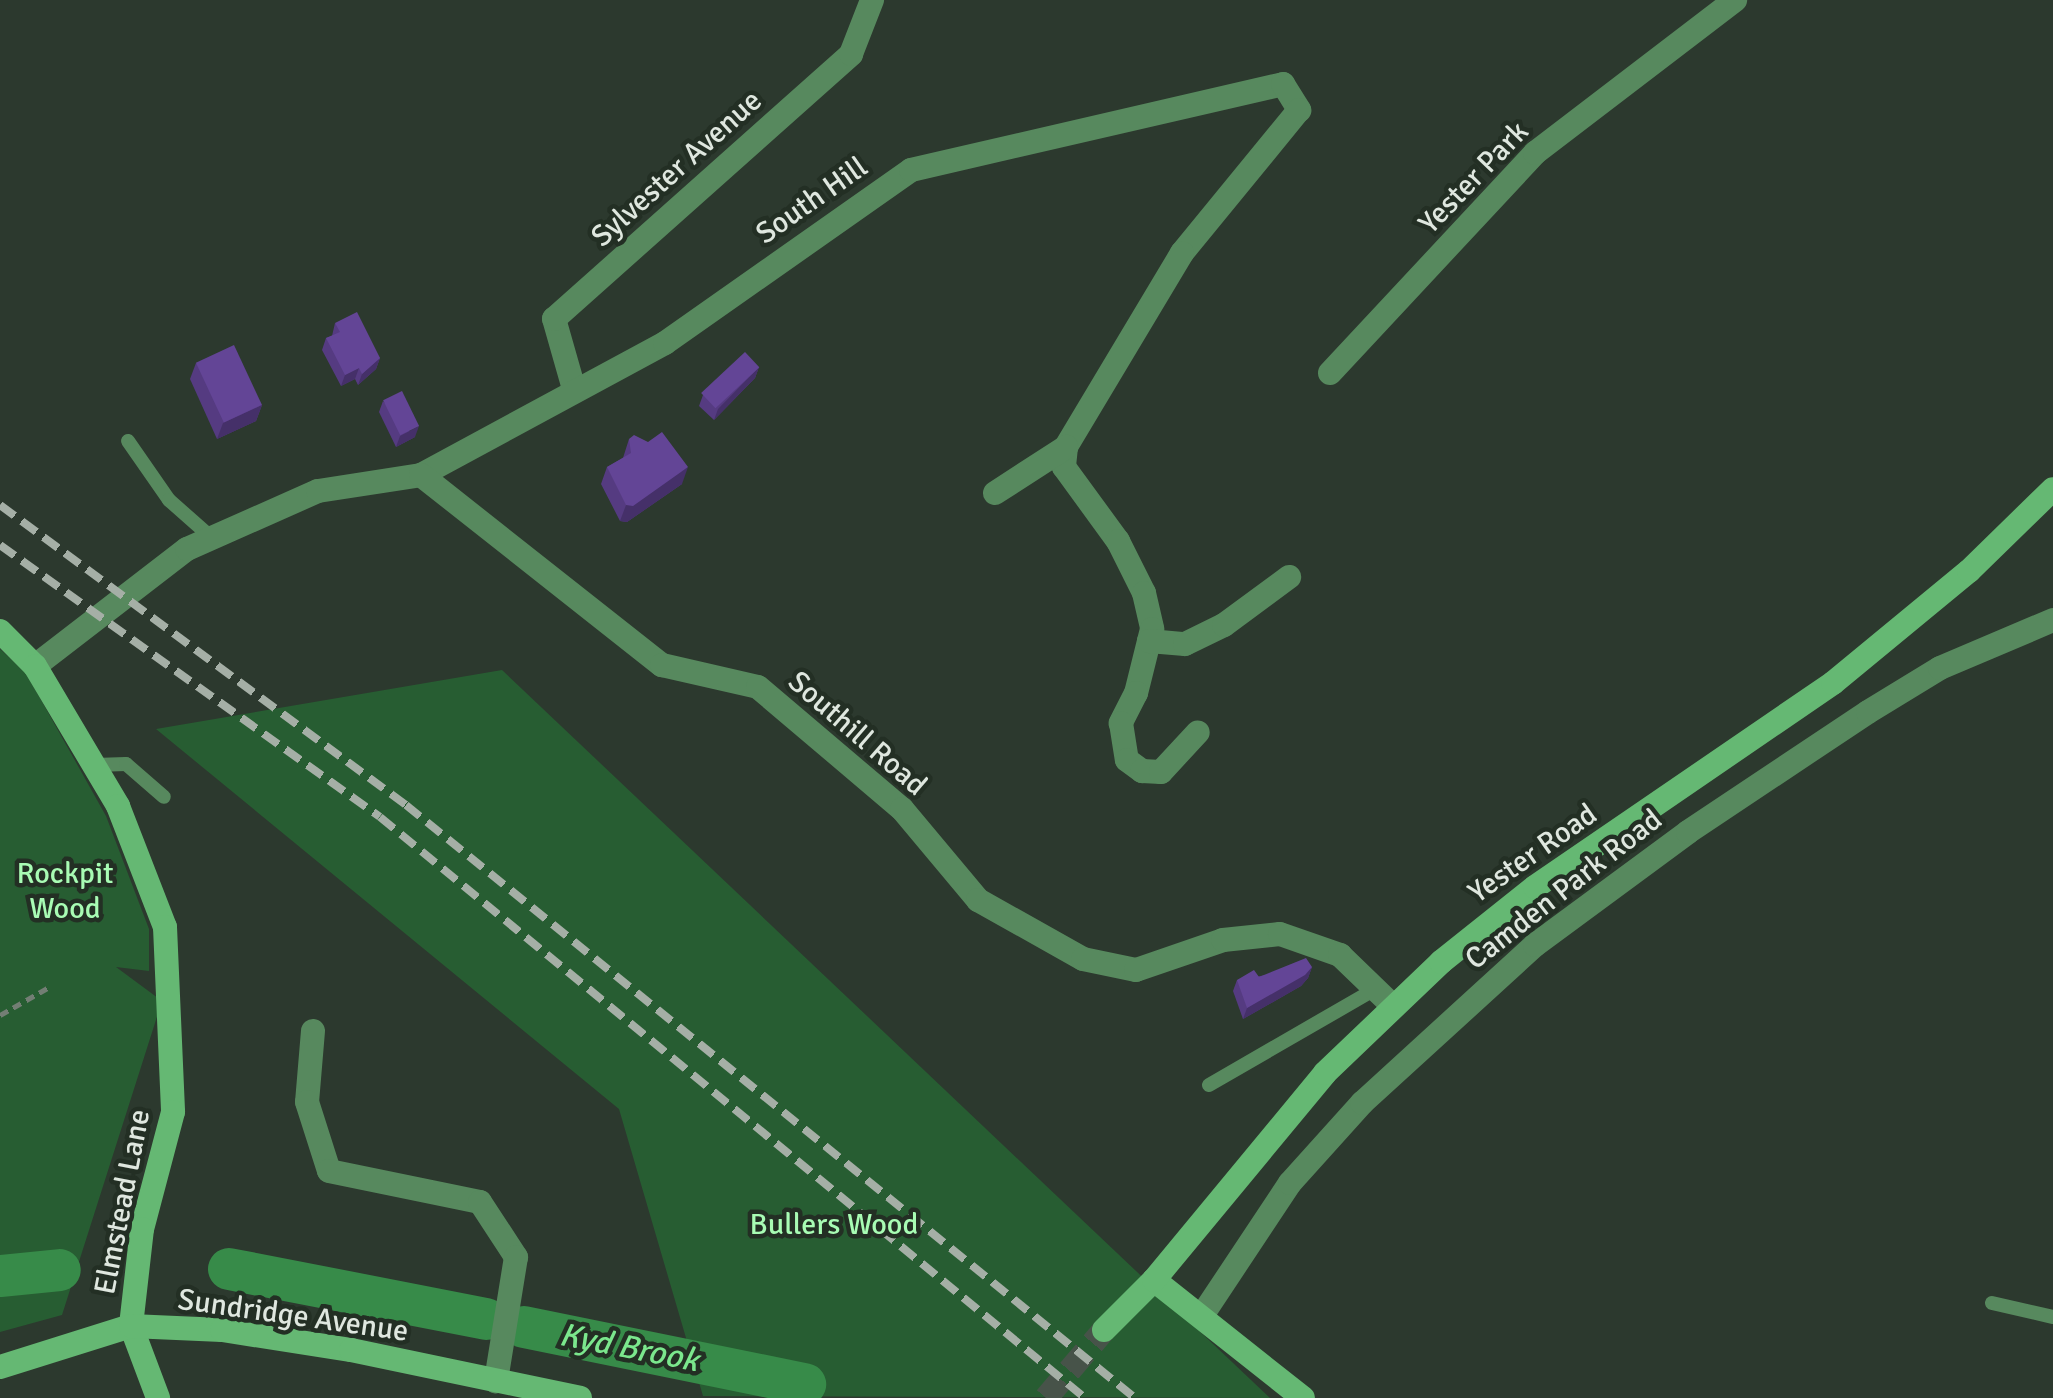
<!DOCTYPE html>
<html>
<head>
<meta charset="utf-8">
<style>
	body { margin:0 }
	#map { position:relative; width:2053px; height:1398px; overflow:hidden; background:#2c392e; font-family:Signika,sans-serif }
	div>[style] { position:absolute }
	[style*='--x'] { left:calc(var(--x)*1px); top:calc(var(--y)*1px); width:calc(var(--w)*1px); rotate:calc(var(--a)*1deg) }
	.green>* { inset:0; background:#275d32 }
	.river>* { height:42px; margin:-21px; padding:0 21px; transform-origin:21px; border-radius:21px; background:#378b49 }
	.secondary-tunnel>* { height:24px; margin-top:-12px; transform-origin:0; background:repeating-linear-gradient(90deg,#475349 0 24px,transparent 0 36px) }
	.path>* { height:4.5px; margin-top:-2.25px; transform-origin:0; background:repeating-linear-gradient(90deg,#737e74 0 9px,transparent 0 15px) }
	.lane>* { height:14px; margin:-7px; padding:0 7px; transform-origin:7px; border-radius:7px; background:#57895e }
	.street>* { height:24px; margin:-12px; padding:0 12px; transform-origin:12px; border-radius:12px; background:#57895e }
	.secondary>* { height:24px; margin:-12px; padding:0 12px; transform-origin:12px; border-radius:12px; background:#65b873 }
	.rail>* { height:8px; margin-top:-4px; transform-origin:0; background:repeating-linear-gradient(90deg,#a5afa6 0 18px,transparent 0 27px) }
	.wall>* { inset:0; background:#553b81 }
	.shaded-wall>* { inset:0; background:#453069 }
	.building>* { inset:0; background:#634596; transform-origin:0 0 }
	span { translate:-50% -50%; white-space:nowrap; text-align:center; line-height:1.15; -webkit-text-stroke:9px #232f24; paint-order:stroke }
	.street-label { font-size:30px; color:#dfe7df }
	.park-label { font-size:30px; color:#a8fcb4 }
	.water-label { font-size:33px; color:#7be78d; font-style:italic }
</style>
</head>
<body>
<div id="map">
	<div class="green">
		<i style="clip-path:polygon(0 649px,26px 673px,106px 816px,149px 929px,149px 971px,116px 967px,162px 1001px,62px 1315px,0 1332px)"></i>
		<i style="clip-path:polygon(502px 670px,1270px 1398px,703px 1396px,619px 1109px,156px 729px)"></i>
	</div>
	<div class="river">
		<i style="--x:229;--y:1269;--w:262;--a:11"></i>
		<i style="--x:0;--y:1276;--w:60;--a:-5.7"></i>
		<i style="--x:524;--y:1327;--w:287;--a:11.5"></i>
	</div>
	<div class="secondary-tunnel">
		<i style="--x:1046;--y:1398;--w:89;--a:-49.5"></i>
	</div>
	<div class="path">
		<i style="--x:0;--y:1015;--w:56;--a:-29.7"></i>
	</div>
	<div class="lane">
		<i style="--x:128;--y:441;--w:72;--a:55.2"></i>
		<i style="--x:169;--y:500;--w:57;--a:41.5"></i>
		<i style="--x:95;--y:765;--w:31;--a:-2"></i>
		<i style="--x:126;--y:764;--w:50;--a:41"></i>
		<i style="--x:1209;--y:1085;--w:192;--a:-30"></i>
		<i style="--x:1992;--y:1303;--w:63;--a:12.9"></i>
	</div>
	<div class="street">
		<i style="--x:1330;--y:373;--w:301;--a:-47"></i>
		<i style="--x:1535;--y:153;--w:252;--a:-37.4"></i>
		<i style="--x:574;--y:389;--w:73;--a:-105.9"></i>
		<i style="--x:554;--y:319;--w:398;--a:-41.7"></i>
		<i style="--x:851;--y:54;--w:58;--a:-68.7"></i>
		<i style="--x:421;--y:475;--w:277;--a:-28.4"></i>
		<i style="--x:665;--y:343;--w:301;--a:-35.1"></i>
		<i style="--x:911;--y:170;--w:382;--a:-13"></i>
		<i style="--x:1283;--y:84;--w:31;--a:58"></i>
		<i style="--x:1299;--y:110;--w:185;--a:129.3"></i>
		<i style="--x:1182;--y:253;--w:226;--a:120.9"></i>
		<i style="--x:1066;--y:447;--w:20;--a:96"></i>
		<i style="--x:1064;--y:467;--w:92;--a:53.9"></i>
		<i style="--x:1118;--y:541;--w:58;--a:63.4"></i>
		<i style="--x:1144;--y:593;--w:37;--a:77"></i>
		<i style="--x:1152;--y:629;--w:66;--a:104"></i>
		<i style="--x:1136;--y:693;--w:34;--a:117"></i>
		<i style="--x:1121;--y:723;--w:37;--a:81"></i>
		<i style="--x:1127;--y:760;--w:19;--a:36"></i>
		<i style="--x:1142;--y:771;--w:19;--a:3"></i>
		<i style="--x:1161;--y:772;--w:54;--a:-47.2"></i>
		<i style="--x:995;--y:493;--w:85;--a:-32.9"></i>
		<i style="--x:1149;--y:641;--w:36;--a:5"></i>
		<i style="--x:1185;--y:644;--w:43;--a:-26"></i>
		<i style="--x:1224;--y:625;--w:81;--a:-36.4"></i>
		<i style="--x:35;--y:666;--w:192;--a:-37.6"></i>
		<i style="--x:187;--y:549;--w:143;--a:-23.9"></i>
		<i style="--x:318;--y:491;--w:104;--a:-8.8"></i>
		<i style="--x:421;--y:475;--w:307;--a:38.3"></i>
		<i style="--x:662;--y:665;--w:98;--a:12.9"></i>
		<i style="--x:758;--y:687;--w:189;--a:40.3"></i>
		<i style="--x:902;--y:809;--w:119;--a:50.1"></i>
		<i style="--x:978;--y:900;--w:120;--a:29.3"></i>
		<i style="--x:1083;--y:959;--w:54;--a:11.7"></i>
		<i style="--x:1136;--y:970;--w:92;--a:-19"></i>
		<i style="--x:1223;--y:940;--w:57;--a:-6"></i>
		<i style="--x:1280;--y:934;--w:64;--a:19.3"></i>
		<i style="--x:1340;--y:955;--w:74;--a:43.9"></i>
		<i style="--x:313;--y:1031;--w:71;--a:94.8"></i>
		<i style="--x:307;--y:1102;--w:72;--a:72.3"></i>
		<i style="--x:329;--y:1171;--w:154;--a:11.6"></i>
		<i style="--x:480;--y:1202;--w:66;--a:56.8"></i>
		<i style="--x:516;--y:1257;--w:126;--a:99.2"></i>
		<i style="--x:1203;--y:1314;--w:157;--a:-56.4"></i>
		<i style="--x:1290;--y:1183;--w:108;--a:-48"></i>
		<i style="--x:1362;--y:1103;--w:234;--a:-42.4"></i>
		<i style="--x:1535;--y:945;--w:190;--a:-36.4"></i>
		<i style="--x:1688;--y:832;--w:216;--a:-33.7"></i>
		<i style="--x:1868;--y:712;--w:84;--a:-31.4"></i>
		<i style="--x:1940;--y:668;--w:123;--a:-23"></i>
	</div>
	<div class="secondary">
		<i style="--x:0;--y:631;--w:49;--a:45"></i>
		<i style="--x:35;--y:666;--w:163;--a:59.3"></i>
		<i style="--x:118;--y:806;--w:130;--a:68.8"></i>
		<i style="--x:165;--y:927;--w:185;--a:87.5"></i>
		<i style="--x:173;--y:1112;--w:121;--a:104.8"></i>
		<i style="--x:142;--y:1229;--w:98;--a:96.5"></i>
		<i style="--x:131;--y:1326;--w:77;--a:69.4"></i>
		<i style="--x:1154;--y:1280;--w:190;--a:38.4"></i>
		<i style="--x:1104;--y:1330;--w:71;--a:-45"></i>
		<i style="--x:1154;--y:1280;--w:268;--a:-50.4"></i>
		<i style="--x:1325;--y:1073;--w:161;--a:-43.7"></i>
		<i style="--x:1441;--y:962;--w:120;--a:-38.6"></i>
		<i style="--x:1535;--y:887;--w:361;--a:-34.4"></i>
		<i style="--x:1833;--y:683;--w:176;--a:-39.5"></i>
		<i style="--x:1969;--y:571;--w:117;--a:-44.3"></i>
		<i style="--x:0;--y:1367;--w:137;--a:-17.4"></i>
		<i style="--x:131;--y:1326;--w:91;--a:2.5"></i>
		<i style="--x:222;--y:1330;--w:131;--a:8.8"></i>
		<i style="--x:351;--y:1350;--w:234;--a:11.8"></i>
	</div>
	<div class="rail">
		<i style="--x:0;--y:505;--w:505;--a:36.46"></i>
		<i style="--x:406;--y:805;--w:940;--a:39.13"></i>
		<i style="--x:0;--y:545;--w:467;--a:35.6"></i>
		<i style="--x:380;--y:817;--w:914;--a:39.49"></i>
	</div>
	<div class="wall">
		<i style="clip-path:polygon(335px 323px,380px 358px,376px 369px,358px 385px,355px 379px,341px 386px,322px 350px,326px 338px,332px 336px)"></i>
		<i style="clip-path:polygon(196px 363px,262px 405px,256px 421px,217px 439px,190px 379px)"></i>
		<i style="clip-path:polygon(759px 367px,755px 378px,714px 420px,699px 406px,703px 395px)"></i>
		<i style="clip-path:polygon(383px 401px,415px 437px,396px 447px,379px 412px)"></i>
		<i style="clip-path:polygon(629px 439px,682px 484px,627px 522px,620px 521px,601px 484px,607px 467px,623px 458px)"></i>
		<i style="clip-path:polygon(1312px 967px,1308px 978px,1301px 986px,1243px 1019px,1233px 991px,1237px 980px)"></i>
	</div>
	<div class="shaded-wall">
		<i style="clip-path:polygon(380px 358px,376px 369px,358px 385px,362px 374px)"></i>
		<i style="clip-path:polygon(759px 367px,755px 378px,714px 420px,718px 409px)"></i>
		<i style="clip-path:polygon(359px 368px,355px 379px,341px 386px,345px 375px)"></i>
		<i style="clip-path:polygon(262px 405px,256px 421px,217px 439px,223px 423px)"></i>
		<i style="clip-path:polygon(419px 426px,415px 437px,396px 447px,400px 436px)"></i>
		<i style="clip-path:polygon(688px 467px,682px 484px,627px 522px,620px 521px,626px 505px)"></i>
		<i style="clip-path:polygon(1312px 967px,1308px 978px,1301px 986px,1243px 1019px,1247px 1008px)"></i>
	</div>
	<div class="building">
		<i style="clip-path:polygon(357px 312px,380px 358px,362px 374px,359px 368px,345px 375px,326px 338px,340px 332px,335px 323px)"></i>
		<i style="left:234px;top:345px;width:66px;height:42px;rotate:65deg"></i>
		<i style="left:745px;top:352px;width:21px;height:60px;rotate:47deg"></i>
		<i style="left:402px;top:391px;width:39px;height:21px;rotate:64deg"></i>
		<i style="clip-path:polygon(662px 432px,688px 467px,633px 506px,626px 505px,607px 467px,631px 453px,629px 439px,634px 435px,648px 442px)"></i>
		<i style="clip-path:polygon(1306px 958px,1312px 967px,1305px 975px,1247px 1008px,1237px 980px,1254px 970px,1259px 977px)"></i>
	</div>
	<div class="street-label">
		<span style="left:677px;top:169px;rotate:-42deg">Sylvester Avenue</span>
		<span style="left:1474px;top:178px;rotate:-46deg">Yester Park</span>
		<span style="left:812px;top:201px;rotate:-35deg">South Hill</span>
		<span style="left:857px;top:734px;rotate:41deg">Southill Road</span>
		<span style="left:1533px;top:854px;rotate:-35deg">Yester Road</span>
		<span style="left:1564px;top:890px;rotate:-38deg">Camden Park Road</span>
		<span style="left:123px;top:1202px;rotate:-79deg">Elmstead Lane</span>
		<span style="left:293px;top:1316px;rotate:8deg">Sundridge Avenue</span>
	</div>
	<div class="park-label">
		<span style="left:65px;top:891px">Rockpit<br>Wood</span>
		<span style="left:834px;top:1225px">Bullers Wood</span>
	</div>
	<div class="water-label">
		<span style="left:629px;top:1348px;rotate:11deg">Kyd Brook</span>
	</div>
</div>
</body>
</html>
